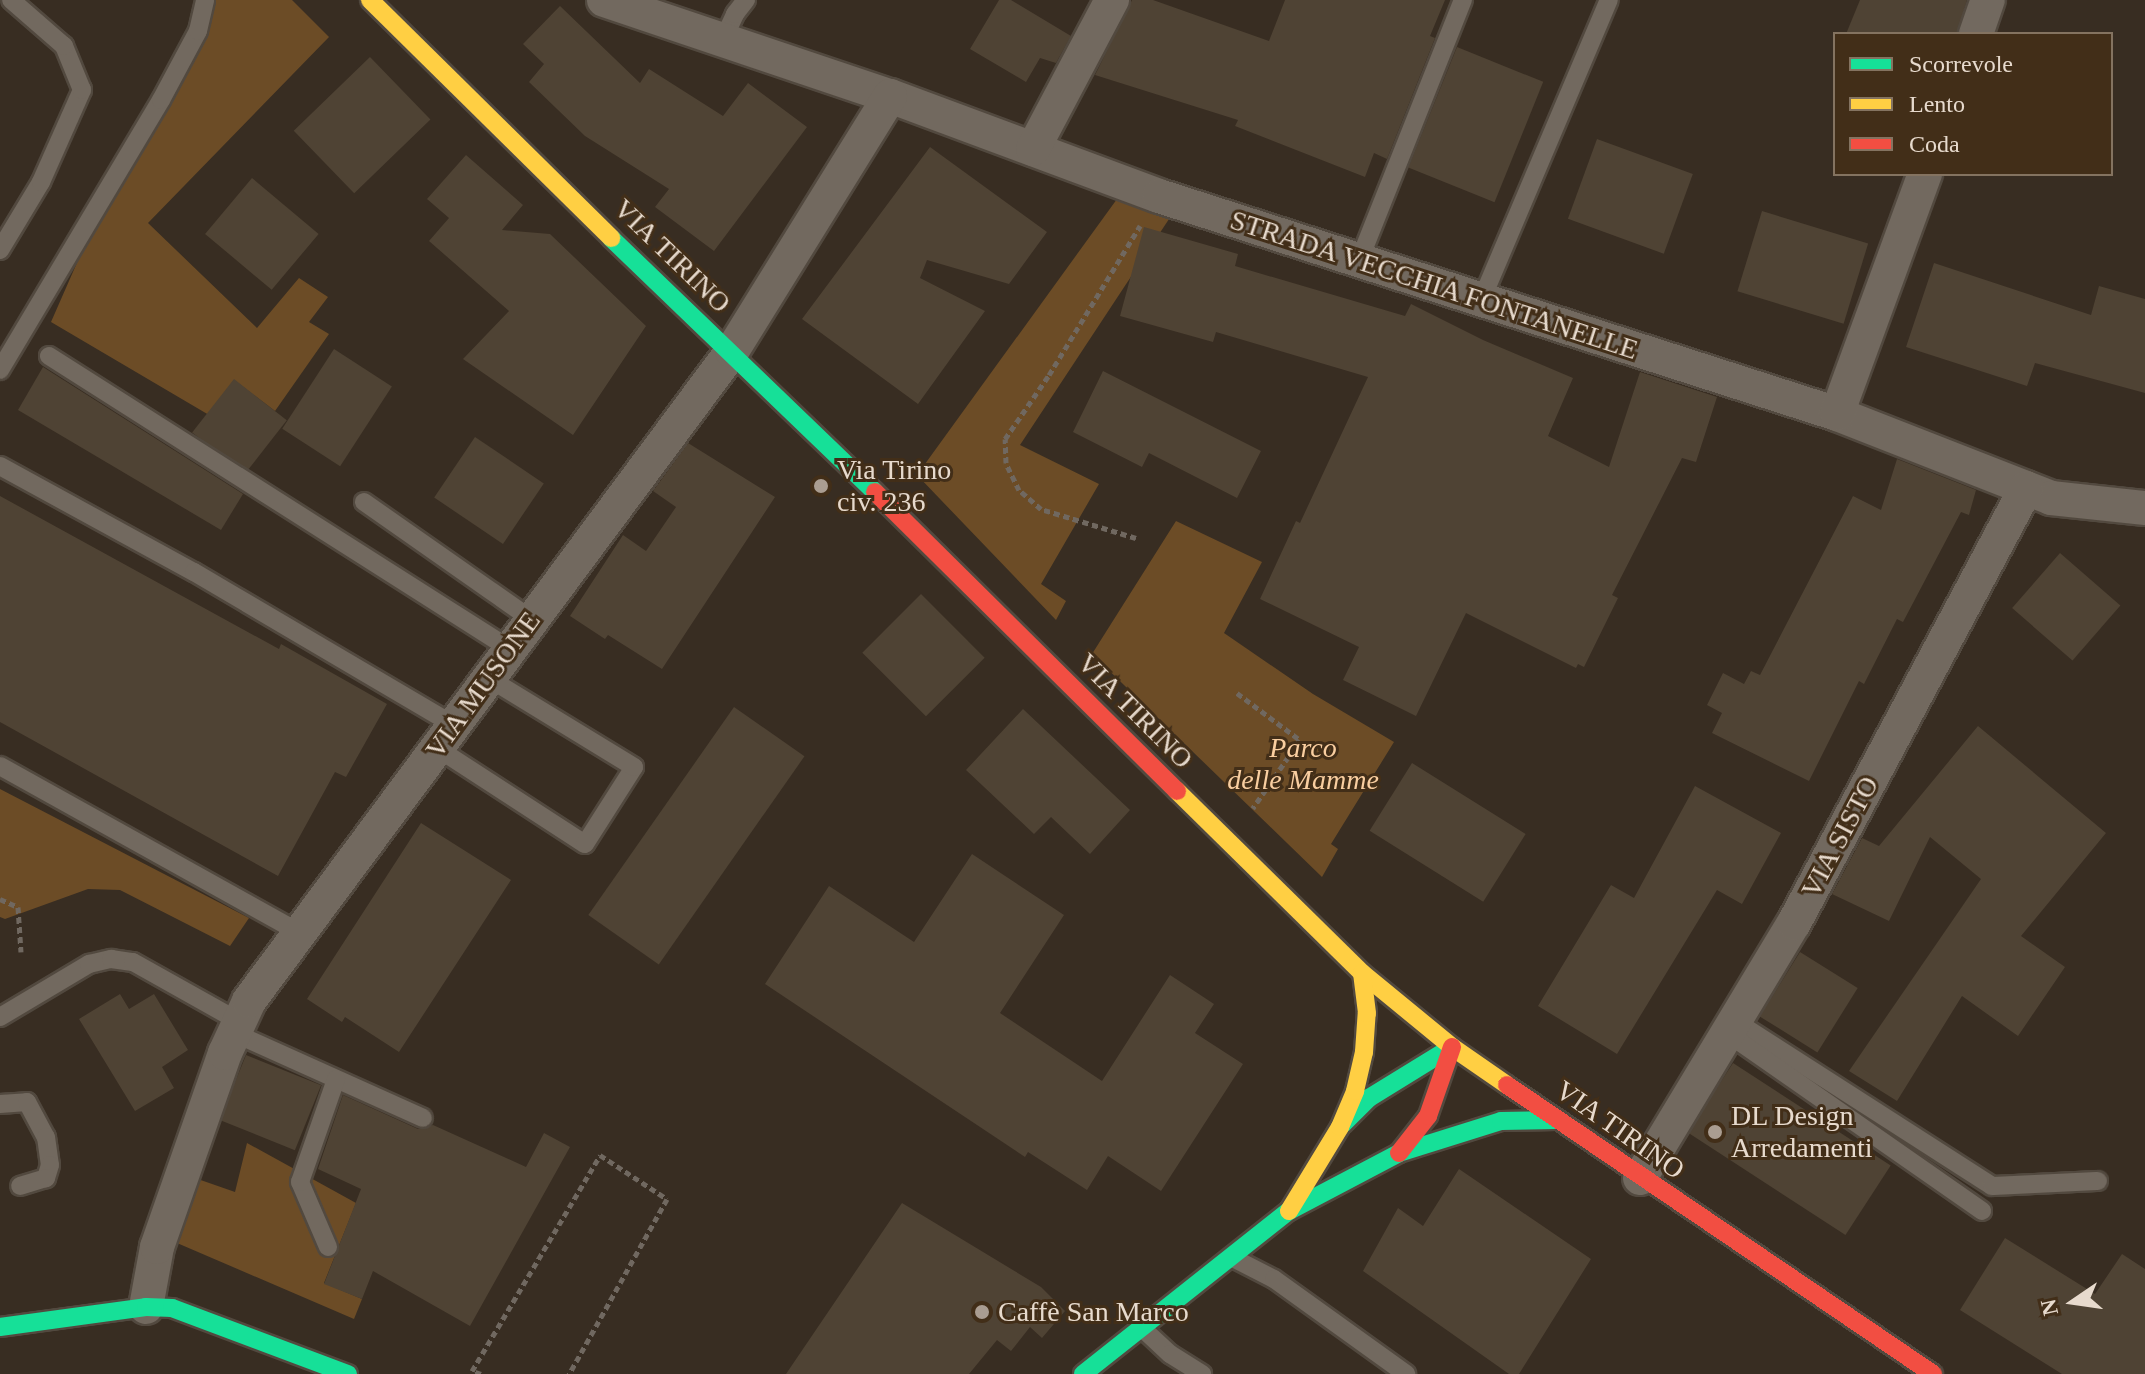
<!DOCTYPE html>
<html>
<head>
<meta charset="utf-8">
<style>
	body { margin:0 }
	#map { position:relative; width:2145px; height:1374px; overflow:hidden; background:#382d22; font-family:"Times New Roman",serif }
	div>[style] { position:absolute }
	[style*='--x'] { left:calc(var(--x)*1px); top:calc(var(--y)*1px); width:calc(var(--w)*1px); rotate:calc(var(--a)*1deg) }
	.green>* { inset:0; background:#6c4c26 }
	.building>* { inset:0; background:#4f4334; transform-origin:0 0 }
	.path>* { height:5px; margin-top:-2.5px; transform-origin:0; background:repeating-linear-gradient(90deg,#706860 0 6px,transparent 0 10px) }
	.roads { filter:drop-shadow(2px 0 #52493f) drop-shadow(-2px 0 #52493f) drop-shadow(0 2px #52493f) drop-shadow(0 -2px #52493f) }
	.lane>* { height:18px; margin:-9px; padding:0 9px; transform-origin:9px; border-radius:9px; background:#72695f }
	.street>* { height:34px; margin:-17px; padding:0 17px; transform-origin:17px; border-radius:17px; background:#72695f }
	.fast>* { height:18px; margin:-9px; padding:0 9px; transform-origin:9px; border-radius:9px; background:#16e098 }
	.slow>* { height:18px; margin:-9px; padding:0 9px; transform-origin:9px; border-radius:9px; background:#ffcf43 }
	.jam>* { height:18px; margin:-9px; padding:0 9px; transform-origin:9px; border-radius:9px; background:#f24e42 }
	.dots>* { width:22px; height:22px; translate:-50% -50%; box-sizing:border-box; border:4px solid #422e18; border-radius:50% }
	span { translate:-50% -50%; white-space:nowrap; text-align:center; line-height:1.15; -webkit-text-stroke:6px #422e18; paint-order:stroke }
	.street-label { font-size:28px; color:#e7dacd }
	.poi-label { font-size:28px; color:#e7dacd }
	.left { translate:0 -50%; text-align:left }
	.park-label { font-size:28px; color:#f9cea0; font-style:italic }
	.legend { position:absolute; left:1833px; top:32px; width:280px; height:144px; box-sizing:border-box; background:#422e18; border:2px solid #847360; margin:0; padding:10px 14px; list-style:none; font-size:24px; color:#e7dacd }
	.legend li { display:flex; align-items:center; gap:16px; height:40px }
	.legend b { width:40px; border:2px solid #847360 }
	.north { position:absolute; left:2033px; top:1262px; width:80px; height:80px; -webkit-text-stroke:6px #422e18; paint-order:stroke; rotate:257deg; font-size:22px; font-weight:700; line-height:32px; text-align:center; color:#e7dacd }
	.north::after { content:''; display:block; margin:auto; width:28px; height:36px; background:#e7dacd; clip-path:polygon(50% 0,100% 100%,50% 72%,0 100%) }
</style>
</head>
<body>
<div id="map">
	<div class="green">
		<i style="clip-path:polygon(208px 0,292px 0,329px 37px,148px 223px,257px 328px,299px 278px,328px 297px,309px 322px,329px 334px,275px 411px,234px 380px,209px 415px,51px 322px,101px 208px)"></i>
		<i style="clip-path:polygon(1117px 199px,1171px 216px,1020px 445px,1099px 484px,1041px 584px,1066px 601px,1056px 620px,917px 475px)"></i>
		<i style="clip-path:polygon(1176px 521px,1262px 562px,1224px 633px,1313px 694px,1394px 742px,1331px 844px,1338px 849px,1322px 877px,1092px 654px)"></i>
		<i style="clip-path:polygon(0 789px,249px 918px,230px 946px,120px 890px,88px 889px,5px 919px,0 917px)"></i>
		<i style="clip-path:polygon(247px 1143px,356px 1203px,324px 1283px,362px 1299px,354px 1319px,170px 1240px,192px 1177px,235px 1192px)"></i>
	</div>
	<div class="building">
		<i style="clip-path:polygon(999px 0,1011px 0,1071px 36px,1056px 63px,1040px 58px,1026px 82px,970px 49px)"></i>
		<i style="clip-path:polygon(1132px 0,1153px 0,1269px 41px,1285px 0,1445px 0,1430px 36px,1435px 38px,1387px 159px,1374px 153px,1365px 177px,1235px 126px,1238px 120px,1095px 75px)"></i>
		<i style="clip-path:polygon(1860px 0,1967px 0,1957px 34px,1846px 34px)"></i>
		<i style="clip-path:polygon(560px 6px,640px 83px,649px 69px,723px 116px,748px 83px,807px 127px,714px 251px,655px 207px,669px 189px,585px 136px,529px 82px,544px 64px,523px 44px)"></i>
		<i style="left:1457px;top:47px;width:93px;height:130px;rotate:22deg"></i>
		<i style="left:370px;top:57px;width:87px;height:106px;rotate:46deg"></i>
		<i style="left:1597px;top:139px;width:102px;height:85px;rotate:20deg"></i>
		<i style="clip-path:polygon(930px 147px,1047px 232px,1009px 284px,927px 260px,920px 278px,985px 311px,918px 404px,802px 319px)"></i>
		<i style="clip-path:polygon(466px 155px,523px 205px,502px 230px,550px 234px,646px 326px,573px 435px,463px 359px,509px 311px,429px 241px,449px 218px,427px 199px)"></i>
		<i style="left:252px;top:178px;width:87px;height:73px;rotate:40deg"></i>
		<i style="left:1762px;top:211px;width:111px;height:84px;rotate:17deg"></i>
		<i style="clip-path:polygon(1144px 227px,1238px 254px,1235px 266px,1405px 316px,1411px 304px,1483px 340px,1573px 378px,1548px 436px,1609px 467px,1640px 372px,1717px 397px,1696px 462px,1682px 458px,1612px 595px,1618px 598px,1584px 667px,1578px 664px,1576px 668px,1466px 613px,1416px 716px,1343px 680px,1359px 647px,1260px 599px,1296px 521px,1300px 523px,1368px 377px,1216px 332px,1213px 342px,1120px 316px)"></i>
		<i style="clip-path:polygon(1934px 263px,2091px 315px,2099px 286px,2145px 299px,2145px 393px,2035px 363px,2027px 386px,1906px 347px)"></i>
		<i style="left:334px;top:349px;width:69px;height:95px;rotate:33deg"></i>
		<i style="clip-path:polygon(43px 367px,243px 494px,221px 530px,18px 410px)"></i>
		<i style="clip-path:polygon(1103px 371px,1261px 451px,1237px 498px,1149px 453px,1142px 467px,1073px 432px)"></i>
		<i style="left:234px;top:379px;width:67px;height:68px;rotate:38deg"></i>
		<i style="left:475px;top:437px;width:83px;height:73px;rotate:34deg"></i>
		<i style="clip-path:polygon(688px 443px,775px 497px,662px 669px,608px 635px,605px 639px,570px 616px,623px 535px,646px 551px,676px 507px,653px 491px)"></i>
		<i style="clip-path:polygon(1897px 459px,1976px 490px,1969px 515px,1961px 512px,1903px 622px,1897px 619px,1864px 684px,1859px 681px,1809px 781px,1712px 733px,1722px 713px,1707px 705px,1723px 673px,1744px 684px,1751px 671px,1760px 675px,1853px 496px,1881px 510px)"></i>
		<i style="clip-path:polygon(0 496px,279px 649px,281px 644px,387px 704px,346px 777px,335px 772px,278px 876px,0 722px)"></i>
		<i style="left:2060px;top:553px;width:80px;height:73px;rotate:41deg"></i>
		<i style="left:921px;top:594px;width:90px;height:83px;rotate:45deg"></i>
		<i style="left:734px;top:707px;width:86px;height:254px;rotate:35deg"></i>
		<i style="clip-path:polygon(1023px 709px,1130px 810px,1090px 854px,1051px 817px,1034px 834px,966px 770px)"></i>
		<i style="clip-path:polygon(1978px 726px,2106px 833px,2021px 936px,2065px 967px,2018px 1036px,1962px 996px,1897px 1101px,1849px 1071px,1981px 879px,1930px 837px,1889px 921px,1832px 894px,1862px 838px,1879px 846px)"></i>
		<i style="left:1412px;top:763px;width:134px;height:80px;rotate:32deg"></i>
		<i style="clip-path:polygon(1695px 786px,1781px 833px,1742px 904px,1717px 890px,1617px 1054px,1538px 1006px,1611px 885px,1634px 898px)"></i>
		<i style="clip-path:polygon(421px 823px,511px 880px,399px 1052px,345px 1017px,342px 1022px,307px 999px)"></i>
		<i style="clip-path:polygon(972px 854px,1064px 915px,1000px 1013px,1102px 1081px,1170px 975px,1214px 1004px,1195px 1033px,1243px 1064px,1161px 1191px,1108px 1156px,1087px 1190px,1028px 1152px,1025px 1157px,765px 984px,829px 886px,914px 942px)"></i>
		<i style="left:1800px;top:952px;width:68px;height:76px;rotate:32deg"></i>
		<i style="clip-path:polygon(120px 994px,129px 1009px,154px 994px,188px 1050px,162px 1067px,174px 1088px,135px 1111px,79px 1019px)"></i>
		<i style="left:246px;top:1055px;width:81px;height:70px;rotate:22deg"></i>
		<i style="left:1733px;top:1063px;width:188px;height:83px;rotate:33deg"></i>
		<i style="clip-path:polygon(343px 1095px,418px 1129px,433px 1125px,526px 1167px,544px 1133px,570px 1147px,470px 1326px,373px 1271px,362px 1299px,324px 1284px,361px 1189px,318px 1169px)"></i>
		<i style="clip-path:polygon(1459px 1169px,1591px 1259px,1519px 1374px,1509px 1374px,1363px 1271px,1398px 1208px,1423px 1226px)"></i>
		<i style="clip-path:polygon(902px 1203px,1041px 1287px,1065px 1311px,1042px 1338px,1030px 1327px,1011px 1351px,997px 1340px,969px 1374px,786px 1374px)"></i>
		<i style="clip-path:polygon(2005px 1238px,2095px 1294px,2122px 1254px,2145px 1269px,2145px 1374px,2062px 1374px,1960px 1310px)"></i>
	</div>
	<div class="path">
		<i style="--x:1136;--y:538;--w:99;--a:-163"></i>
		<i style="--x:1041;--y:509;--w:29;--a:-139"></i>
		<i style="--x:1019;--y:490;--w:30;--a:-116"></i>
		<i style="--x:1006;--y:463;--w:24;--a:-92"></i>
		<i style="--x:1005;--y:439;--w:78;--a:-55.5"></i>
		<i style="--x:1049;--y:375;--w:175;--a:-58.6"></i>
		<i style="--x:1237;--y:693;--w:79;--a:36.7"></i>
		<i style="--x:1300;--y:740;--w:83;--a:124.7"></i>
		<i style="--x:0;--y:899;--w:20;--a:24"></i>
		<i style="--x:18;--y:907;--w:45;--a:86.2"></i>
		<i style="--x:481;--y:1374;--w:9;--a:-162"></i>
		<i style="--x:472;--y:1371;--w:251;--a:-59.3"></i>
		<i style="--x:600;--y:1155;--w:80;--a:33.3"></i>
		<i style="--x:667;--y:1199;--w:201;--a:119.2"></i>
	</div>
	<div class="roads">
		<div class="lane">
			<i style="--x:723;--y:40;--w:29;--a:-65"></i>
			<i style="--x:735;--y:14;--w:18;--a:-52"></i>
			<i style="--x:0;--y:250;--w:79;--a:-58.9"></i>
			<i style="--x:41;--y:182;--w:101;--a:-66"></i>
			<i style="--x:82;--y:90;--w:48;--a:-112.2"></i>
			<i style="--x:64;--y:46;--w:70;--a:-139"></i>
			<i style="--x:1359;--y:261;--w:281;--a:-68.3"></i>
			<i style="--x:1481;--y:301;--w:327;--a:-67"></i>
			<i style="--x:49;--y:356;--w:546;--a:32.44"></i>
			<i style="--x:0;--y:370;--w:314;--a:-59.2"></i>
			<i style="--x:161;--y:100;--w:78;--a:-61.8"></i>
			<i style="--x:198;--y:31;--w:32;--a:-77"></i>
			<i style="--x:0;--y:466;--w:221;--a:28.7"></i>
			<i style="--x:194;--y:572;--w:302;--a:30.5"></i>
			<i style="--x:364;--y:502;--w:204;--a:35"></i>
			<i style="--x:437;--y:748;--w:176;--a:33"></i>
			<i style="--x:585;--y:844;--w:91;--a:-57.5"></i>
			<i style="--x:634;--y:767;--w:171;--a:-148.6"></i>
			<i style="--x:0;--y:766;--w:343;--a:29.1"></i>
			<i style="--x:0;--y:1017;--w:104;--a:-30.8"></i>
			<i style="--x:89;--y:964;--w:23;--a:-13"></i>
			<i style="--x:111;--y:959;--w:22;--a:8"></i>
			<i style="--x:133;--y:962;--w:123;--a:29.3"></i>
			<i style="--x:1735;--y:1021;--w:305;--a:32.7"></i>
			<i style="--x:1992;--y:1186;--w:106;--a:-2.7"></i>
			<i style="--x:234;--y:1033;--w:207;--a:24.2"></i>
			<i style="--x:1727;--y:1033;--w:311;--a:34.9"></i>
			<i style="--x:0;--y:1104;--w:27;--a:-4"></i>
			<i style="--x:27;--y:1102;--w:40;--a:62"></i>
			<i style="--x:46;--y:1137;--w:28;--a:82"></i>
			<i style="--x:50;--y:1165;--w:14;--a:107"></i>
			<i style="--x:46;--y:1178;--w:27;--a:163"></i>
			<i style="--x:328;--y:1247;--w:71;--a:-113.3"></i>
			<i style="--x:300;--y:1182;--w:109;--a:-70.7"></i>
			<i style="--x:1233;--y:1258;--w:46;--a:27.1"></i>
			<i style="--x:1274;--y:1279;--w:163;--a:35.7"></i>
			<i style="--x:1142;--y:1328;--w:38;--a:43"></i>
			<i style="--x:1170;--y:1354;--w:38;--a:32"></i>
		</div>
		<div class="street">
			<i style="--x:604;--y:0;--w:302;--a:18.6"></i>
			<i style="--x:890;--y:96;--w:287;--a:20.4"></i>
			<i style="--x:1159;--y:196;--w:712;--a:17.82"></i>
			<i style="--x:1837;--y:414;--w:230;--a:21.4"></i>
			<i style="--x:2051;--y:498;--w:95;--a:6.1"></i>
			<i style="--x:1976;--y:34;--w:36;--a:-71"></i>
			<i style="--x:1033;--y:149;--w:169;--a:-62.1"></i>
			<i style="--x:1837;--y:414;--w:256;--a:-69.9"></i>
			<i style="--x:1640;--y:1178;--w:298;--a:-58.9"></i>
			<i style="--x:1794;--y:923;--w:493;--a:-61.9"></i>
			<i style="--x:146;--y:1307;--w:61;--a:-79.6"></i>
			<i style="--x:157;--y:1247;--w:206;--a:-70.7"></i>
			<i style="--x:225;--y:1053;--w:57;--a:-65.2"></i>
			<i style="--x:249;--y:1001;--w:810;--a:-53.38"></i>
			<i style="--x:732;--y:351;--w:300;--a:-58.2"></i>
		</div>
		<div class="fast">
			<i style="--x:611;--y:238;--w:366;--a:43.9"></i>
			<i style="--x:1343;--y:1124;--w:37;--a:-45"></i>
			<i style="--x:1369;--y:1098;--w:97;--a:-31.6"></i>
			<i style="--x:0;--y:1327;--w:147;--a:-7.8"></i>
			<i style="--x:146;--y:1307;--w:26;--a:2"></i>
			<i style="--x:172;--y:1308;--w:188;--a:20.6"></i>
			<i style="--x:1083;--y:1374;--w:263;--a:-38.4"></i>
			<i style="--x:1289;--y:1211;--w:124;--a:-27.8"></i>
			<i style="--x:1399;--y:1153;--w:107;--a:-17.4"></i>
			<i style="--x:1501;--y:1121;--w:55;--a:-1"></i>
		</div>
		<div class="slow">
			<i style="--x:370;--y:0;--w:339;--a:44.6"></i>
			<i style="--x:1177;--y:791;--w:260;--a:44.5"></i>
			<i style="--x:1362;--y:973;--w:117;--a:39.4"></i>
			<i style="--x:1452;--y:1047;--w:67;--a:34.6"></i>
			<i style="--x:1289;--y:1211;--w:98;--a:-58.7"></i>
			<i style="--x:1340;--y:1127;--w:39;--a:-67"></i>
			<i style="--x:1355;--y:1091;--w:40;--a:-77"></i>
			<i style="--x:1364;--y:1052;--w:39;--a:-86"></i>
			<i style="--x:1367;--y:1013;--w:40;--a:-97.1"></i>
		</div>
		<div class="jam">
			<i style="--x:875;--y:492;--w:425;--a:44.7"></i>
			<i style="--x:1507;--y:1085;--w:515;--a:34.15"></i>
			<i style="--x:1399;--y:1153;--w:47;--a:-51.9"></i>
			<i style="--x:1428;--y:1116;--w:73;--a:-70.8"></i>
		</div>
	</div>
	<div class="dots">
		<i style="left:821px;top:486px;background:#aa9d91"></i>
		<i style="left:1715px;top:1132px;background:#aa9d91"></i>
		<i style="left:982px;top:1312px;background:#aa9d91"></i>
	</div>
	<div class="street-label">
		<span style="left:672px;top:256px;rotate:44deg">VIA TIRINO</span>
		<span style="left:1434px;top:285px;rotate:18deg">STRADA VECCHIA FONTANELLE</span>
		<span style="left:483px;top:685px;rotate:-54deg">VIA MUSONE</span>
		<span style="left:1135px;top:711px;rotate:45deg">VIA TIRINO</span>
		<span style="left:1840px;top:837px;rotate:-62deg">VIA SISTO</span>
		<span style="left:1620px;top:1130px;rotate:35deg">VIA TIRINO</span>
	</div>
	<div class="poi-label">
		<span class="left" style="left:837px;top:486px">Via Tirino<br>civ. 236</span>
		<span class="left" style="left:1731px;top:1132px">DL Design<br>Arredamenti</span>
		<span class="left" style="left:998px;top:1312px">Caffè San Marco</span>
	</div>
	<div class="park-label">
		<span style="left:1303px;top:764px">Parco<br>delle Mamme</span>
	</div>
	<ul class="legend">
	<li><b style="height:10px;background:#16e098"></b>Scorrevole</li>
	<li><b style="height:10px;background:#ffcf43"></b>Lento</li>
	<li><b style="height:10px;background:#f24e42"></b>Coda</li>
	</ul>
	<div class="north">N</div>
</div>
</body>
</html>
